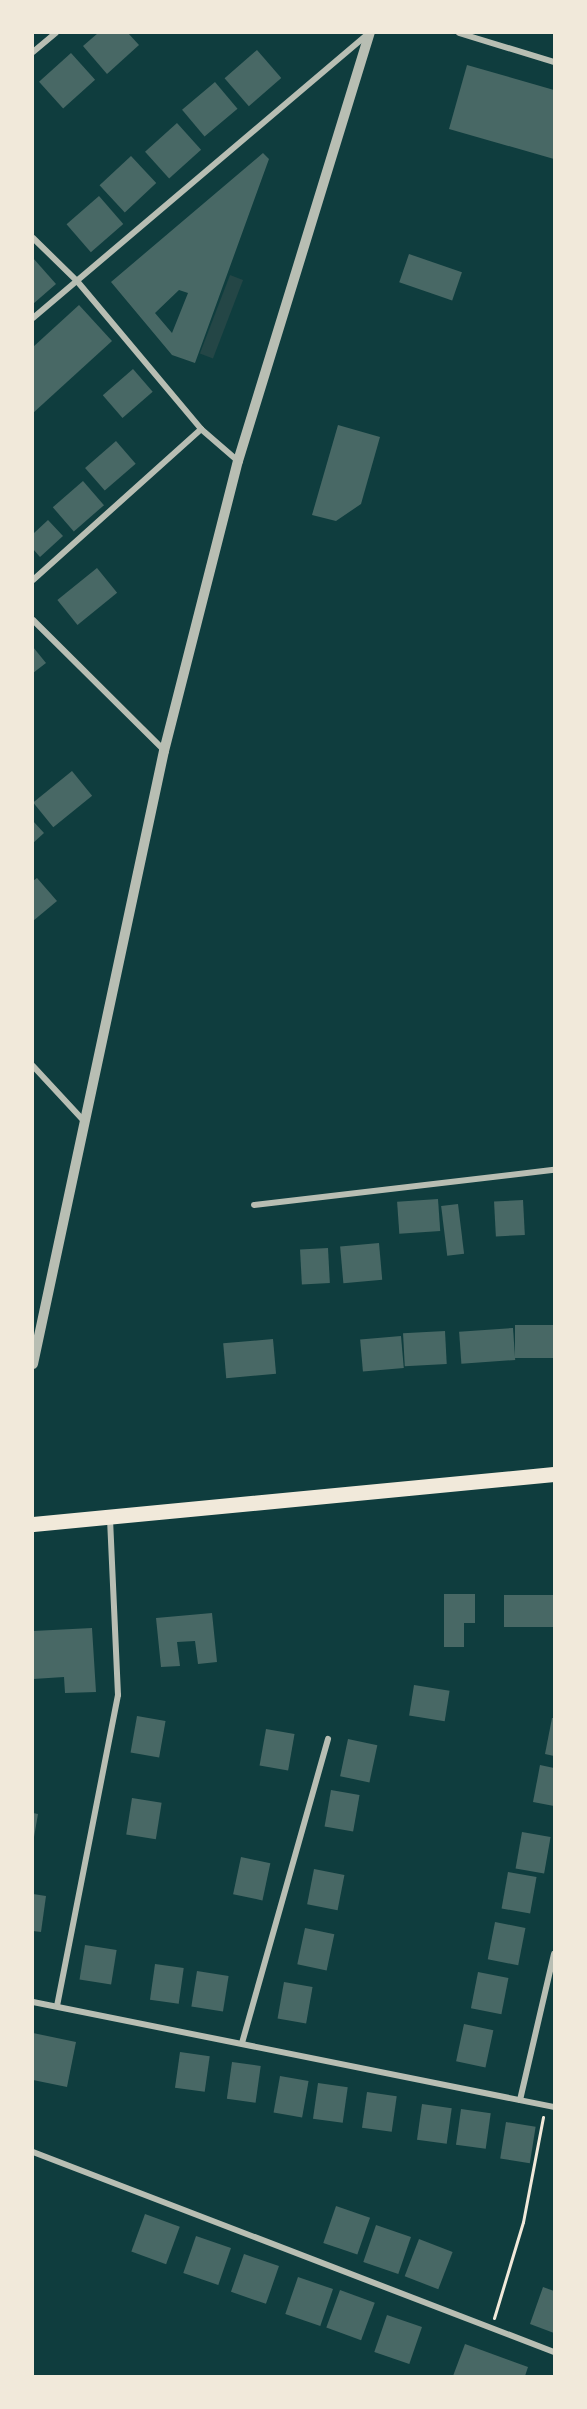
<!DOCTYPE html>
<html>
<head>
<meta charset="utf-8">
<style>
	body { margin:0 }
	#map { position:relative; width:587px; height:2409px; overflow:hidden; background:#0f3d3e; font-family:"Noto Sans",sans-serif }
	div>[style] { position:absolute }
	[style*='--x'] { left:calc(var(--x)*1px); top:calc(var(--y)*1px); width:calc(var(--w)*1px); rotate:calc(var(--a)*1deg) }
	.green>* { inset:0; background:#244646; transform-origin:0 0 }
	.building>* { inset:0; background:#486865; transform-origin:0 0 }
	.path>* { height:3px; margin:-1.5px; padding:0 1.5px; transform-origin:1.5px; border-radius:1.5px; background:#f1e9da }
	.minor>* { height:6px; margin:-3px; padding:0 3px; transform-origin:3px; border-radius:3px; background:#b8beb3 }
	.tertiary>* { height:10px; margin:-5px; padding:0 5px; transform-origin:5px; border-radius:5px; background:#b8beb3 }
	.primary>* { height:15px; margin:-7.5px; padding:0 7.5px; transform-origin:7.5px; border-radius:7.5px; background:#f1e9da }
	span { translate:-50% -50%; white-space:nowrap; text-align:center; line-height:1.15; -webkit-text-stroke:5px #f1e9da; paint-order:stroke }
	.frame { position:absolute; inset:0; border:34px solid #f1e9da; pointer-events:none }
</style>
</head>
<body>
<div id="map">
	<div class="green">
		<i style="left:230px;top:275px;width:14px;height:84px;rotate:21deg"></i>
	</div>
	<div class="building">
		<i style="clip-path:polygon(98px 33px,128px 33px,139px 45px,107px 74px,83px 46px)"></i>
		<i style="left:257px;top:50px;width:37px;height:43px;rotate:49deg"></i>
		<i style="left:71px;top:53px;width:36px;height:43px;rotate:48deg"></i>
		<i style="clip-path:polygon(467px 65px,554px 90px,554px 159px,449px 129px)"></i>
		<i style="left:215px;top:82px;width:35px;height:43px;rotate:50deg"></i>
		<i style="left:177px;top:123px;width:36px;height:43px;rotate:48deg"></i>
		<i style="clip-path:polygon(evenodd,263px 153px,269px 159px,195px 363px,172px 355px,111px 282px,263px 153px,179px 290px,188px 293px,172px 333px,155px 313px,179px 290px)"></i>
		<i style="left:131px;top:156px;width:37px;height:43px;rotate:47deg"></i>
		<i style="left:99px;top:196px;width:37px;height:43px;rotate:49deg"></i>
		<i style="left:409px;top:254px;width:56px;height:30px;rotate:19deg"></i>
		<i style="clip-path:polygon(33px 258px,56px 284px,33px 304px)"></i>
		<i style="clip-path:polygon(79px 305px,112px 341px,33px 413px,33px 347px)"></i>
		<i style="left:133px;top:369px;width:30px;height:40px;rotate:49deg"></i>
		<i style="clip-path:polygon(338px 425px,380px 437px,361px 504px,336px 521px,312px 515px)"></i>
		<i style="left:116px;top:441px;width:30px;height:41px;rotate:49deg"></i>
		<i style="left:83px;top:481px;width:32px;height:40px;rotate:49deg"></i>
		<i style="clip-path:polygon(48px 520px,63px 536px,40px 557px,33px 549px,33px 534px)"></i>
		<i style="left:97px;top:568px;width:32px;height:51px;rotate:51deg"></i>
		<i style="clip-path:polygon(33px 647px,46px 663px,33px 673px)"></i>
		<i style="left:72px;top:771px;width:32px;height:50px;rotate:51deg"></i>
		<i style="clip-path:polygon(33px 821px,44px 833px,33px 843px)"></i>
		<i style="clip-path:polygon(37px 878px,57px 901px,33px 921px,33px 881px)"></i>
		<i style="left:438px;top:1199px;width:32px;height:41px;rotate:86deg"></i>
		<i style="left:523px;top:1200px;width:35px;height:29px;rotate:87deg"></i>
		<i style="left:458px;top:1204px;width:50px;height:17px;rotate:83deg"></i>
		<i style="left:379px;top:1243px;width:37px;height:39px;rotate:85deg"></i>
		<i style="left:328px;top:1248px;width:35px;height:28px;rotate:87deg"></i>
		<i style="left:554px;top:1325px;width:33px;height:39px;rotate:90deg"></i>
		<i style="left:513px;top:1328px;width:32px;height:54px;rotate:86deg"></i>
		<i style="left:445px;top:1331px;width:33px;height:42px;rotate:87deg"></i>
		<i style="left:401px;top:1336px;width:32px;height:41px;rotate:85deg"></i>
		<i style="left:273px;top:1339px;width:35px;height:50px;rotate:85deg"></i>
		<i style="clip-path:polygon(444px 1594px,475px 1594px,475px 1623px,464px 1623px,464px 1647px,444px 1647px)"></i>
		<i style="left:554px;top:1595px;width:32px;height:50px;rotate:90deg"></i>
		<i style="clip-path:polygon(212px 1613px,217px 1662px,198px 1664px,195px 1641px,177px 1642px,180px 1666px,161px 1667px,156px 1618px)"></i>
		<i style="clip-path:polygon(92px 1628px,96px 1692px,65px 1693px,64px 1677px,33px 1679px,33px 1631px)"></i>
		<i style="left:414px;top:1685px;width:36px;height:31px;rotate:9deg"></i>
		<i style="left:137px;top:1716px;width:29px;height:37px;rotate:10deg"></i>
		<i style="clip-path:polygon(552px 1718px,554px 1718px,554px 1756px,545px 1754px)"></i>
		<i style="left:266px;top:1729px;width:29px;height:37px;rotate:10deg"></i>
		<i style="left:348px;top:1739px;width:30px;height:38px;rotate:12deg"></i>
		<i style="clip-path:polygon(540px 1765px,554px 1768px,554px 1806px,533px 1802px)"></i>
		<i style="left:331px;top:1790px;width:29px;height:37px;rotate:10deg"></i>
		<i style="left:132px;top:1798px;width:30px;height:37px;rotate:9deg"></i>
		<i style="clip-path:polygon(33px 1813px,38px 1814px,34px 1837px,33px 1837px)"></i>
		<i style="left:522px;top:1832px;width:29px;height:37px;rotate:10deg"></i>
		<i style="left:241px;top:1857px;width:30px;height:38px;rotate:12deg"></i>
		<i style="left:314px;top:1869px;width:31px;height:36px;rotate:11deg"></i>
		<i style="left:508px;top:1872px;width:29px;height:37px;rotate:10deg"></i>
		<i style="clip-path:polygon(33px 1894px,46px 1896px,41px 1932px,33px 1931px)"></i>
		<i style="left:495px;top:1922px;width:31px;height:38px;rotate:11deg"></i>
		<i style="left:305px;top:1928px;width:30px;height:37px;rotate:12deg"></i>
		<i style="left:85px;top:1945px;width:32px;height:35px;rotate:9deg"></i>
		<i style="left:155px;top:1964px;width:29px;height:36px;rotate:8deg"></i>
		<i style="left:197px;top:1971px;width:32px;height:36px;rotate:9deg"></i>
		<i style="left:478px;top:1972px;width:31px;height:37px;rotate:11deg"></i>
		<i style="left:284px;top:1982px;width:29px;height:37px;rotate:10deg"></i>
		<i style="left:464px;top:2024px;width:30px;height:38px;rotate:12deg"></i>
		<i style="clip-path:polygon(33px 2033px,76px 2042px,67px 2087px,33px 2080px)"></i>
		<i style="left:180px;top:2052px;width:30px;height:36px;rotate:8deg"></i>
		<i style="left:232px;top:2062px;width:29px;height:37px;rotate:8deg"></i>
		<i style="left:280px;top:2076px;width:29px;height:37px;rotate:10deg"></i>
		<i style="left:318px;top:2083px;width:30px;height:36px;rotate:8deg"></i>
		<i style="left:367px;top:2092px;width:30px;height:36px;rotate:8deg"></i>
		<i style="left:422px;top:2104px;width:30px;height:36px;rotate:8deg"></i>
		<i style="left:461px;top:2109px;width:30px;height:36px;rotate:8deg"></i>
		<i style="left:506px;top:2122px;width:30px;height:37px;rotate:9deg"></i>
		<i style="left:336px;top:2206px;width:36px;height:39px;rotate:19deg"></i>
		<i style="left:145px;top:2214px;width:37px;height:40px;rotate:20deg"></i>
		<i style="left:376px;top:2225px;width:37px;height:39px;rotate:19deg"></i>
		<i style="left:196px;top:2236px;width:37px;height:39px;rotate:19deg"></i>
		<i style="left:419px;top:2239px;width:36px;height:40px;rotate:21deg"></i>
		<i style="left:244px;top:2254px;width:37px;height:40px;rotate:19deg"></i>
		<i style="left:298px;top:2277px;width:37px;height:39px;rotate:19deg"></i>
		<i style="clip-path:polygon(543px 2287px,554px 2291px,554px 2333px,530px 2324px)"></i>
		<i style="left:340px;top:2290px;width:37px;height:40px;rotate:20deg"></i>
		<i style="left:387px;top:2315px;width:37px;height:39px;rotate:19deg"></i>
		<i style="clip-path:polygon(465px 2344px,528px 2367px,525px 2376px,453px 2376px)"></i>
	</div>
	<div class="path">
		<i style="--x:494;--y:2318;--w:100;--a:-73.2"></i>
		<i style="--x:523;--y:2222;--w:107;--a:-79.2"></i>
	</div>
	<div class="minor">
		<i style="--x:459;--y:33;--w:99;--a:17"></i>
		<i style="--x:33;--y:52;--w:30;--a:-40"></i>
		<i style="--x:33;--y:238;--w:62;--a:44.3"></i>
		<i style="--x:77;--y:281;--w:193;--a:50"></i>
		<i style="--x:201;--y:429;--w:49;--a:40.9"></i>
		<i style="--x:33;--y:318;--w:441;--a:-40.3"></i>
		<i style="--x:33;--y:580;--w:226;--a:-41.9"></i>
		<i style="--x:33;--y:620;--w:185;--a:44.8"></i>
		<i style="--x:33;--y:1066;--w:75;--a:47.2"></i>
		<i style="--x:254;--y:1205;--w:302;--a:-6.7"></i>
		<i style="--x:33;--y:2002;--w:531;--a:11.39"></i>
		<i style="--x:57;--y:2006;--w:317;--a:-78.9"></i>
		<i style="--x:118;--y:1695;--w:177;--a:-92.6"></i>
		<i style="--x:242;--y:2043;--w:316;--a:-74.2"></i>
		<i style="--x:520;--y:2100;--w:150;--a:-76.9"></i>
		<i style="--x:33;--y:2152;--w:558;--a:21"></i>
	</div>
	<div class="tertiary">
		<i style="--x:33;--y:1364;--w:627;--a:-77.94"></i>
		<i style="--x:164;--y:751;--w:299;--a:-75.7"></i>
		<i style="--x:238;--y:461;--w:448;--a:-72.9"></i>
	</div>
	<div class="primary">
		<i style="--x:33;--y:1524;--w:523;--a:-5.48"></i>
	</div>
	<div class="frame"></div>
</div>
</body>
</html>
